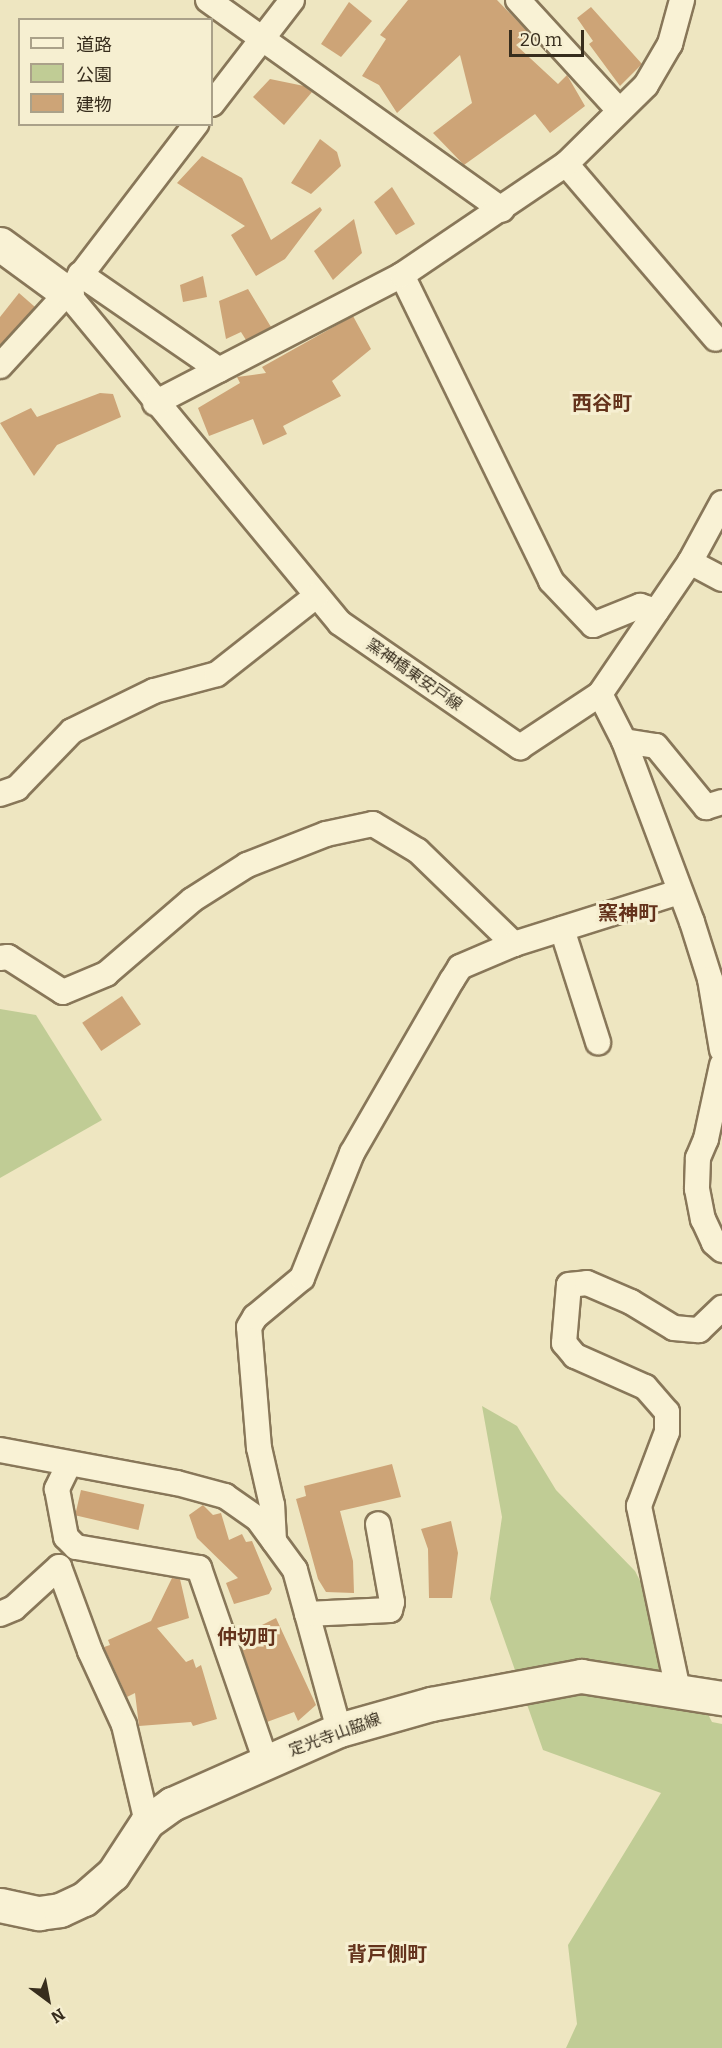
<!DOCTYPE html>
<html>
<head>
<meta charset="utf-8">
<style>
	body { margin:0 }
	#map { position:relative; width:722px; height:2048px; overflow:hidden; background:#eee6c1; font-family:Bitter,"Noto Sans JP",serif }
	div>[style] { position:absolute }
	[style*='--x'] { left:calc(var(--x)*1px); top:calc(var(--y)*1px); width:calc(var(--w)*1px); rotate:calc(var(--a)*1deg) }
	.green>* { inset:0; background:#c0cc95 }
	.building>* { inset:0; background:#cda477; transform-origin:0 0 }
	.roads { filter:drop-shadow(2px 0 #887759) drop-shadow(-2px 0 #887759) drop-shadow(0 2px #887759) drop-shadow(0 -2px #887759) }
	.street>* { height:24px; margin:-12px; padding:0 12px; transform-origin:12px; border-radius:12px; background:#f9f2d5 }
	.secondary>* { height:33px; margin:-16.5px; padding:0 16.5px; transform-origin:16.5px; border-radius:16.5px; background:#f9f2d5 }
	span { translate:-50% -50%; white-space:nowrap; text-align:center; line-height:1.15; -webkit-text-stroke:6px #f6efd1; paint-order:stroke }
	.street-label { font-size:16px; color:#372d1d }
	.quarter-label { font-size:20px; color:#64331c; font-weight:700 }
	.legend { position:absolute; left:18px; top:18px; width:195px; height:108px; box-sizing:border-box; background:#f6efd1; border:2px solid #aaa189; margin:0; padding:8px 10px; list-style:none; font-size:18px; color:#372d1d }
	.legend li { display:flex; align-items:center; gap:12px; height:30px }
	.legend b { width:30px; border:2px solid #aaa189 }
	.north { position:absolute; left:18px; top:1970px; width:60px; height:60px; -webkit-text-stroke:4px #f6efd1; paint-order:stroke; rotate:148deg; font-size:16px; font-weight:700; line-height:24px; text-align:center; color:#372d1d }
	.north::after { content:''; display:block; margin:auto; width:21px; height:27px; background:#372d1d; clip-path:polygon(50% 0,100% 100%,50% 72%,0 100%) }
	.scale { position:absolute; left:509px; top:30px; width:75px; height:27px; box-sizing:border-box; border:3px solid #372d1d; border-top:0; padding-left:8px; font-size:18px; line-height:21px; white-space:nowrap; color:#372d1d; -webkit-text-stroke:4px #f6efd1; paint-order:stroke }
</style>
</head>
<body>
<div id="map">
	<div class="green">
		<i style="clip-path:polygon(0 1009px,36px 1015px,102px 1120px,0 1178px)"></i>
		<i style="clip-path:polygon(482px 1406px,517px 1426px,556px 1490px,635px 1571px,712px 1722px,722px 1724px,722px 2048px,566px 2048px,577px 2024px,568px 1945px,661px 1793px,543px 1750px,490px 1599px,502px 1517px)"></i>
	</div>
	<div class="building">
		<i style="clip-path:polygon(408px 0,497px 0,530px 34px,516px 45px,558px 84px,567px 75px,585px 106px,550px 133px,535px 114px,464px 165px,433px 133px,472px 103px,460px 55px,397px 113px,379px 85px,362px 76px,386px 39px,380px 35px)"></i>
		<i style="clip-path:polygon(349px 2px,372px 21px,341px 57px,321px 44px)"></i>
		<i style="clip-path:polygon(591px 7px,642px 64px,620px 86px,589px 44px,593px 41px,577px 18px)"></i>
		<i style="clip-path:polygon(270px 79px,304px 86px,312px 92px,284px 125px,253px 97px)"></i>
		<i style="clip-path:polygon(320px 139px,337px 152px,341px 166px,311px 194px,291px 183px)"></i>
		<i style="clip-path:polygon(202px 156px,242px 178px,271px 240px,320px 207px,322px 210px,285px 259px,256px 276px,231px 235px,245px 226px,177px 183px)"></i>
		<i style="clip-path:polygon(392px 187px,415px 224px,396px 235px,374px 202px)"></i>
		<i style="clip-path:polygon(354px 219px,362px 253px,333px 280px,314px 251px)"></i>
		<i style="clip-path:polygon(203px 276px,207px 297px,183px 302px,180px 285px)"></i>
		<i style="clip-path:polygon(248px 289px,271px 327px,246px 340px,241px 332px,226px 339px,219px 301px)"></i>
		<i style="clip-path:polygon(19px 293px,35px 307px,0 345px,0 317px)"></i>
		<i style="clip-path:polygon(353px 316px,371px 349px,332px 381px,341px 396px,283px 426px,287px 434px,263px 445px,253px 419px,209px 436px,198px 408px,240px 383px,237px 377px,266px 373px,262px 367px)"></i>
		<i style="clip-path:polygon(100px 393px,113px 394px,121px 417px,57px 445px,34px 476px,0 423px,31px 408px,37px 417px)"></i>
		<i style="left:122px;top:996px;width:34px;height:48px;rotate:56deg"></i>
		<i style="clip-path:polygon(392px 1464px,401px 1497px,340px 1511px,353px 1561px,354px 1593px,326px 1592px,318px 1579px,296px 1499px,306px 1496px,304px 1486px)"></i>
		<i style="left:81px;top:1490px;width:65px;height:26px;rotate:13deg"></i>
		<i style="clip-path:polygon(203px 1505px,213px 1515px,221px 1513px,229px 1540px,242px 1534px,246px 1542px,252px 1541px,272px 1589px,269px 1594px,234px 1604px,226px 1583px,238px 1578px,197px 1538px,189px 1515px)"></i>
		<i style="clip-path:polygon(451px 1521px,458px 1553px,452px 1598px,429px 1598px,428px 1549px,421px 1529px)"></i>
		<i style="clip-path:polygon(172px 1578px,180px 1579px,189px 1618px,157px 1628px,186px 1662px,193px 1659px,196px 1668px,201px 1665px,217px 1719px,193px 1726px,191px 1722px,139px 1726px,135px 1693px,127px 1697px,104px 1647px,110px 1645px,108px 1640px,151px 1621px)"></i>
		<i style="clip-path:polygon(276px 1618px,316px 1705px,298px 1721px,294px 1712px,267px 1722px,238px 1637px)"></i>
	</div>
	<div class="roads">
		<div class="street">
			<i style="--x:208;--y:0;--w:361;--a:35.5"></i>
			<i style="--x:518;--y:0;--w:148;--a:47.5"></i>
			<i style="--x:212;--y:104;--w:131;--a:-52.4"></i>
			<i style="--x:566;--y:164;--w:230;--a:49.4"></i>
			<i style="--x:80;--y:274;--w:169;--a:34.6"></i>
			<i style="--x:402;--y:275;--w:340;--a:64"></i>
			<i style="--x:551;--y:581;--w:61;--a:46.3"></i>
			<i style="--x:593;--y:625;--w:51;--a:-22"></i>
			<i style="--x:640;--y:606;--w:17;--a:17"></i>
			<i style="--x:67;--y:293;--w:428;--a:50.4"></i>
			<i style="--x:340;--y:623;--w:219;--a:34.6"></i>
			<i style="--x:520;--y:747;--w:96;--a:-33.5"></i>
			<i style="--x:600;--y:694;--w:160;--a:-55.7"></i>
			<i style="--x:690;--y:562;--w:67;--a:-61.5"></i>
			<i style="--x:0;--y:366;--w:99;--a:-47.5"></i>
			<i style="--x:67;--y:293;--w:213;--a:-52.6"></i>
			<i style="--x:155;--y:403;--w:278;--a:-27.4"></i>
			<i style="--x:402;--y:275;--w:198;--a:-34.1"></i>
			<i style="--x:566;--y:164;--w:112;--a:-44.6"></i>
			<i style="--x:646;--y:85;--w:48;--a:-59.7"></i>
			<i style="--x:670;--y:44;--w:46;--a:-74.7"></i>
			<i style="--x:690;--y:562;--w:36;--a:28"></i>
			<i style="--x:600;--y:694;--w:53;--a:62.9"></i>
			<i style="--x:624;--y:741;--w:193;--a:69.4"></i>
			<i style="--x:692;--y:922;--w:60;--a:72.5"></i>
			<i style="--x:710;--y:979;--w:72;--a:80.4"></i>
			<i style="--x:624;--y:741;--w:32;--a:9"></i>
			<i style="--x:656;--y:746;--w:79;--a:50.7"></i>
			<i style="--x:706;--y:807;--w:17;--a:-17"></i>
			<i style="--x:0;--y:794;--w:18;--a:-19"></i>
			<i style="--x:17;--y:788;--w:79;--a:-46"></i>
			<i style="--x:72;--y:731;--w:91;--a:-26"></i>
			<i style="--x:154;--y:691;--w:65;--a:-15.1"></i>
			<i style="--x:217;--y:674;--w:126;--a:-38.2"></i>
			<i style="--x:562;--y:929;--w:119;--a:72.3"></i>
			<i style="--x:0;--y:958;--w:8;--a:-7"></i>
			<i style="--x:8;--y:957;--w:65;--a:32.5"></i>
			<i style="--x:63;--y:992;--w:47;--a:-22.7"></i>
			<i style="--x:106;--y:974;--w:113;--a:-40.7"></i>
			<i style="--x:192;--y:900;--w:65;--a:-32.5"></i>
			<i style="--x:247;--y:865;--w:85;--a:-21.4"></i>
			<i style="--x:326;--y:834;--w:48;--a:-12"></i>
			<i style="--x:373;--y:824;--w:52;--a:31"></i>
			<i style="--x:418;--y:851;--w:134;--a:44.1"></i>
			<i style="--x:722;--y:1065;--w:76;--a:102.2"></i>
			<i style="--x:706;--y:1139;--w:21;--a:113"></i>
			<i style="--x:698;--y:1158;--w:31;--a:92"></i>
			<i style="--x:697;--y:1189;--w:31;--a:79"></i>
			<i style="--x:703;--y:1219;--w:26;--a:65"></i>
			<i style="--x:714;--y:1243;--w:11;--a:41"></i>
			<i style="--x:0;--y:1450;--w:180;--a:10.6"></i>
			<i style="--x:177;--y:1483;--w:50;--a:15.2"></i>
			<i style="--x:225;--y:1496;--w:39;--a:35"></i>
			<i style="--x:257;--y:1518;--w:64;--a:53.8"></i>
			<i style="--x:295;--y:1570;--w:166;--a:74.6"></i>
			<i style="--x:69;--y:1464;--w:28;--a:116"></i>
			<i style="--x:57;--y:1489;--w:49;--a:79.4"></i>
			<i style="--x:66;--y:1537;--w:14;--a:45"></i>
			<i style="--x:76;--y:1547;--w:125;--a:9.7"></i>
			<i style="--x:199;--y:1568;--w:205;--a:70.9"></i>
			<i style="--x:274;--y:1541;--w:36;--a:-93"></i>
			<i style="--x:272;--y:1505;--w:58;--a:-102.8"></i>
			<i style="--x:259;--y:1448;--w:121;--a:-94.7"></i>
			<i style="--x:249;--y:1327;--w:12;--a:-59"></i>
			<i style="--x:255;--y:1317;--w:61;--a:-39.7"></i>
			<i style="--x:302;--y:1278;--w:135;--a:-68.2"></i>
			<i style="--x:352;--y:1153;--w:200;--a:-60"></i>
			<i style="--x:452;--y:980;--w:15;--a:-58"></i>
			<i style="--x:460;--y:967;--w:59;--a:-23.1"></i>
			<i style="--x:514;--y:944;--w:173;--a:-17.5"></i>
			<i style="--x:0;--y:1614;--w:15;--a:-23"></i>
			<i style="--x:14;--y:1608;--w:61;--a:-42.3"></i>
			<i style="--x:59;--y:1567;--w:90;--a:69.7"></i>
			<i style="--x:90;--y:1651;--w:81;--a:65.3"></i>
			<i style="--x:124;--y:1725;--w:100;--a:76.7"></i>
			<i style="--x:307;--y:1614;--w:83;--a:-2.8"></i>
			<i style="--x:390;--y:1610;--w:8;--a:-76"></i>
			<i style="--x:392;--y:1602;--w:79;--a:-100.2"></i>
			<i style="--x:678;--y:1690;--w:188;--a:-102"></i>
			<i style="--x:639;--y:1506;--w:79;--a:-69.3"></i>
			<i style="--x:667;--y:1432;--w:20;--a:-90"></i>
			<i style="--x:667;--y:1412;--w:33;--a:-131"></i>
			<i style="--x:645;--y:1387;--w:77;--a:-156.1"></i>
			<i style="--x:575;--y:1356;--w:17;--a:-130"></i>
			<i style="--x:564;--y:1343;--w:58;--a:-85.1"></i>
			<i style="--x:569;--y:1285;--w:18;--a:-6"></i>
			<i style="--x:587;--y:1283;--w:48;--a:23.4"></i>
			<i style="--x:631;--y:1302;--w:50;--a:31.2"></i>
			<i style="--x:674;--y:1328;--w:25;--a:5"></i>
			<i style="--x:699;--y:1330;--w:32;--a:-44"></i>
		</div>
		<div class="secondary">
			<i style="--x:0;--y:244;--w:83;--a:36.2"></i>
			<i style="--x:0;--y:1905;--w:40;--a:12"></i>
			<i style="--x:39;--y:1913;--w:21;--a:-8"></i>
			<i style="--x:60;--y:1910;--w:26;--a:-25"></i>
			<i style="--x:84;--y:1899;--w:38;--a:-41"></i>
			<i style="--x:113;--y:1874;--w:62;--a:-56.8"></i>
			<i style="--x:147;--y:1822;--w:31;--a:-36"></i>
			<i style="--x:172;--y:1804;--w:183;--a:-23.9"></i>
			<i style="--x:339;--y:1730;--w:96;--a:-15.8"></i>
			<i style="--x:431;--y:1704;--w:153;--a:-10.6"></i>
			<i style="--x:581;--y:1676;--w:143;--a:8.9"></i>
		</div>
	</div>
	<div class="street-label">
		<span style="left:414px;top:675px;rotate:35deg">窯神橋東安戸線</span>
		<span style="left:335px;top:1735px;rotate:-20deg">定光寺山脇線</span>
	</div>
	<div class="quarter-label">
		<span style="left:602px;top:403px">西谷町</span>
		<span style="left:628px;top:913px">窯神町</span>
		<span style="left:247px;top:1637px">仲切町</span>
		<span style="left:387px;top:1954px">背戸側町</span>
	</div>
	<ul class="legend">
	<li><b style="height:8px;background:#f9f2d5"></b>道路</li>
	<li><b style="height:16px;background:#c0cc95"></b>公園</li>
	<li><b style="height:16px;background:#cda477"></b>建物</li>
	</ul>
	<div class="north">N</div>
	<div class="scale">20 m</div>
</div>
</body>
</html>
